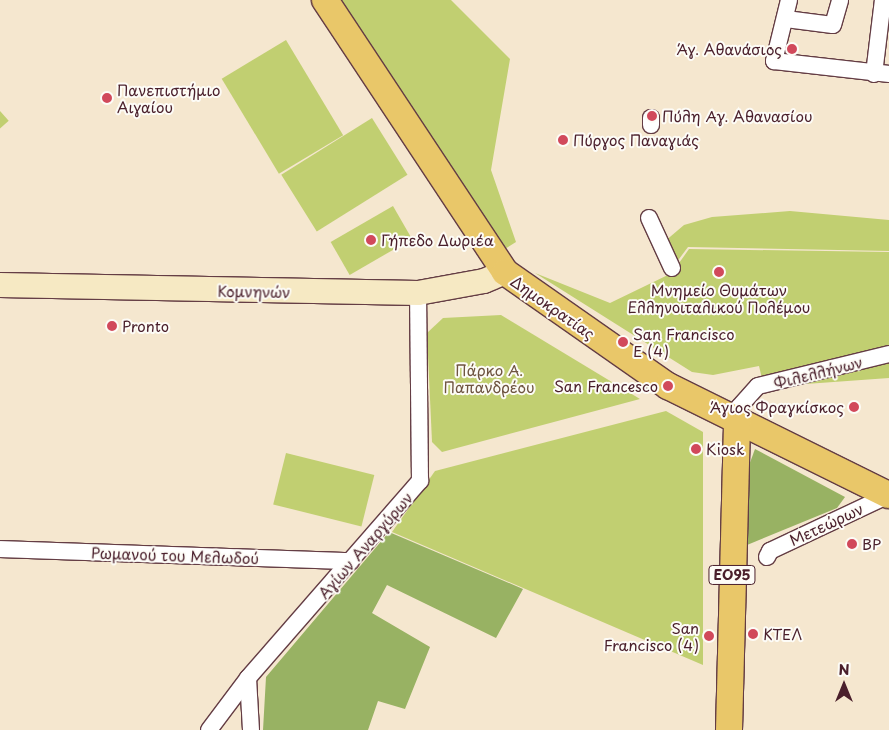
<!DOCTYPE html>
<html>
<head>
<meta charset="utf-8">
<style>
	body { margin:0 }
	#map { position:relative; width:889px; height:730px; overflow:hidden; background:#f5e7cf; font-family:"Playpen Sans",sans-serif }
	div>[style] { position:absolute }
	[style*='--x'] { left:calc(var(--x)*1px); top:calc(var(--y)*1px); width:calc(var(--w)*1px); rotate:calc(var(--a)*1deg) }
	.green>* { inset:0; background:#c1cf71; transform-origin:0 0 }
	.forest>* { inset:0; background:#98b263 }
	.roads { filter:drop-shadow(1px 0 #643d44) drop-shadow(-1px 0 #643d44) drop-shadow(0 1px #643d44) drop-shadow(0 -1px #643d44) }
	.street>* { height:16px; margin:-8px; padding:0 8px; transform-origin:8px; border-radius:8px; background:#fff }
	.secondary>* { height:24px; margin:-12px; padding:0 12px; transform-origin:12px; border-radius:12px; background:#f6e9c3 }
	.primary>* { height:26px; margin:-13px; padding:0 13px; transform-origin:13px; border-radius:13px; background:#e9c769 }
	.dots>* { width:14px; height:14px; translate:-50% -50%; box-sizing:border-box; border:2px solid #fdfcf7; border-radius:50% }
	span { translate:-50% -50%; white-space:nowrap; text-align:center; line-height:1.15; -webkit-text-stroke:4px #fdfcf7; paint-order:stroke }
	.shield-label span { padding:1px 4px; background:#fdfcf7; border:1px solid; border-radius:4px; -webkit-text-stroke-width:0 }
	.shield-label { font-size:14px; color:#4a1f2b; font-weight:700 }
	.poi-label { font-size:15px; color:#4a1f2b }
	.right { translate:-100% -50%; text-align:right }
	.left { translate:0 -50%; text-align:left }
	.street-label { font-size:15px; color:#4a1f2b }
	.park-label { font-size:15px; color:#6e5440 }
	.north { position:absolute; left:819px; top:660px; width:50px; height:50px; -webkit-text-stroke:4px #fdfcf7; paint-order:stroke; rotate:0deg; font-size:14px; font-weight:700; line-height:20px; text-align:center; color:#4a1f2b }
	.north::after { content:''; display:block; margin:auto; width:18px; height:22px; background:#4a1f2b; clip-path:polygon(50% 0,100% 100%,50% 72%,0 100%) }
</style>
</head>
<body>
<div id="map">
	<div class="green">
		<i style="clip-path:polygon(340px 0,451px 0,510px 59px,491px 170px,516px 242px,505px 249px)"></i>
		<i style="left:286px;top:40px;width:111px;height:75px;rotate:59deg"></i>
		<i style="left:0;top:111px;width:13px;height:79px;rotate:48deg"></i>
		<i style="left:372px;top:118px;width:67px;height:107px;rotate:58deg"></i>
		<i style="left:393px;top:206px;width:38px;height:72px;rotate:60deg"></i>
		<i style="clip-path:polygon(790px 211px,889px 220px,889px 251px,688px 247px,676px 263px,664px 242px,684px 225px,712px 217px)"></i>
		<i style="clip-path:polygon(689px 249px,889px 252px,889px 378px,764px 387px,759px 366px,713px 375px,692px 372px,535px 273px,610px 303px,672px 273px)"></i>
		<i style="clip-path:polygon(501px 315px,640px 399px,442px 452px,432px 442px,427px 333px,443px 318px)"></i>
		<i style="clip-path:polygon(666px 411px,703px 432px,703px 665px,392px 532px,435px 471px)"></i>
		<i style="left:286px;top:453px;width:91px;height:53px;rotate:14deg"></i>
	</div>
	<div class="forest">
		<i style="clip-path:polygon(755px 449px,845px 497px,837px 508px,747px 545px,748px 468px)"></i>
		<i style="clip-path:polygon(389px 532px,523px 589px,496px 638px,387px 585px,372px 613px,430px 647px,405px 709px,378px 701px,368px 730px,263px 730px,266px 677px)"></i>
	</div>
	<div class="roads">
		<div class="street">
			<i style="--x:789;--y:0;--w:63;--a:103.8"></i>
			<i style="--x:774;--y:61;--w:116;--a:6.4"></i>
			<i style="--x:786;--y:19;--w:47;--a:7.3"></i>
			<i style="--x:833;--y:25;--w:26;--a:-74"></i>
			<i style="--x:874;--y:74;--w:75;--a:-83.1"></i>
			<i style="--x:651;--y:118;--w:7;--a:90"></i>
			<i style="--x:649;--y:218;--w:55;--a:65.3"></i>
			<i style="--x:737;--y:419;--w:12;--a:-81"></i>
			<i style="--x:739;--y:407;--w:28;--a:-48"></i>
			<i style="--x:758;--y:386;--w:135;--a:-13.7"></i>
			<i style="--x:0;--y:549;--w:351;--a:2"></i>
			<i style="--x:767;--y:557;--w:7;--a:-63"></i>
			<i style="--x:770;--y:551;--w:132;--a:-25.2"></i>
			<i style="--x:248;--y:678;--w:52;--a:86.7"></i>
			<i style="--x:209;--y:730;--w:65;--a:-53.1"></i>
			<i style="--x:248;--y:678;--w:262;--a:-48.9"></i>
			<i style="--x:420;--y:481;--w:188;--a:-90.6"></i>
		</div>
		<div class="secondary">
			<i style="--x:0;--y:285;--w:418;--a:1.1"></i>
			<i style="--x:418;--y:293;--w:67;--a:-10.3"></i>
			<i style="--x:484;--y:281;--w:23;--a:-23"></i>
		</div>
		<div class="primary">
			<i style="--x:325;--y:0;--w:326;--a:56.5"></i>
			<i style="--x:505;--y:272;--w:199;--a:35"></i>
			<i style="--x:668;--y:386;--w:246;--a:26.3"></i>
			<i style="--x:729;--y:730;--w:311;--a:-88.5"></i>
		</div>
	</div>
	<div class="dots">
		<i style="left:792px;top:49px;background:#d1495b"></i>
		<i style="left:107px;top:98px;background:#d1495b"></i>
		<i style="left:652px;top:116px;background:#d1495b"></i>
		<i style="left:563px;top:140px;background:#d1495b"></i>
		<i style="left:371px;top:240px;background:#d1495b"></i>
		<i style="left:719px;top:272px;background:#d1495b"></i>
		<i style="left:112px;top:326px;background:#d1495b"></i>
		<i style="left:623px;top:342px;background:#d1495b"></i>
		<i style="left:668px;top:386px;background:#d1495b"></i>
		<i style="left:854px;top:407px;background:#d1495b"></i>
		<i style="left:696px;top:449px;background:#d1495b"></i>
		<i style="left:852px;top:544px;background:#d1495b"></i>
		<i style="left:753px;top:634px;background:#d1495b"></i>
		<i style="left:709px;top:636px;background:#d1495b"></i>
	</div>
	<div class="shield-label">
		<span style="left:732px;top:575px">ΕΟ95</span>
	</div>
	<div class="poi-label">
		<span class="right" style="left:782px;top:49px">Άγ. Αθανάσιος</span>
		<span class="left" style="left:117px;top:98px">Πανεπιστήμιο<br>Αιγαίου</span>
		<span class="left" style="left:662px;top:116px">Πύλη Αγ. Αθανασίου</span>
		<span class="left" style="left:573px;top:140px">Πύργος Παναγιάς</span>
		<span class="left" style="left:381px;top:240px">Γήπεδο Δωριέα</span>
		<span style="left:719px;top:298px">Μνημείο Θυμάτων<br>Ελληνοιταλικού Πολέμου</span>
		<span class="left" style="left:122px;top:326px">Pronto</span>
		<span class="left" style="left:633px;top:342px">San Francisco<br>E (4)</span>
		<span class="right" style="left:658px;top:386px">San Francesco</span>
		<span class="right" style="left:844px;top:407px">Άγιος Φραγκίσκος</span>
		<span class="left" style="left:706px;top:449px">Kiosk</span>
		<span class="left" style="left:862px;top:544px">BP</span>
		<span class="right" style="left:699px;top:636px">San<br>Francisco (4)</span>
		<span class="left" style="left:763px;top:634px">ΚΤΕΛ</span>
	</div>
	<div class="street-label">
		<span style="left:254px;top:291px;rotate:1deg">Κομνηνών</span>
		<span style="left:553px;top:307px;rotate:35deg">Δημοκρατίας</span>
		<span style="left:818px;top:372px;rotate:-14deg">Φιλελλήνων</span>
		<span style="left:826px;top:524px;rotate:-25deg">Μετεώρων</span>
		<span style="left:365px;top:545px;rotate:-49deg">Αγίων Αναργύρων</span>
		<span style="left:175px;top:555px;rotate:2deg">Ρωμανού του Μελωδού</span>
	</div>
	<div class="park-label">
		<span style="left:489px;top:378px">Πάρκο Α.<br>Παπανδρέου</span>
	</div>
	<div class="north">N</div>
</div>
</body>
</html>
